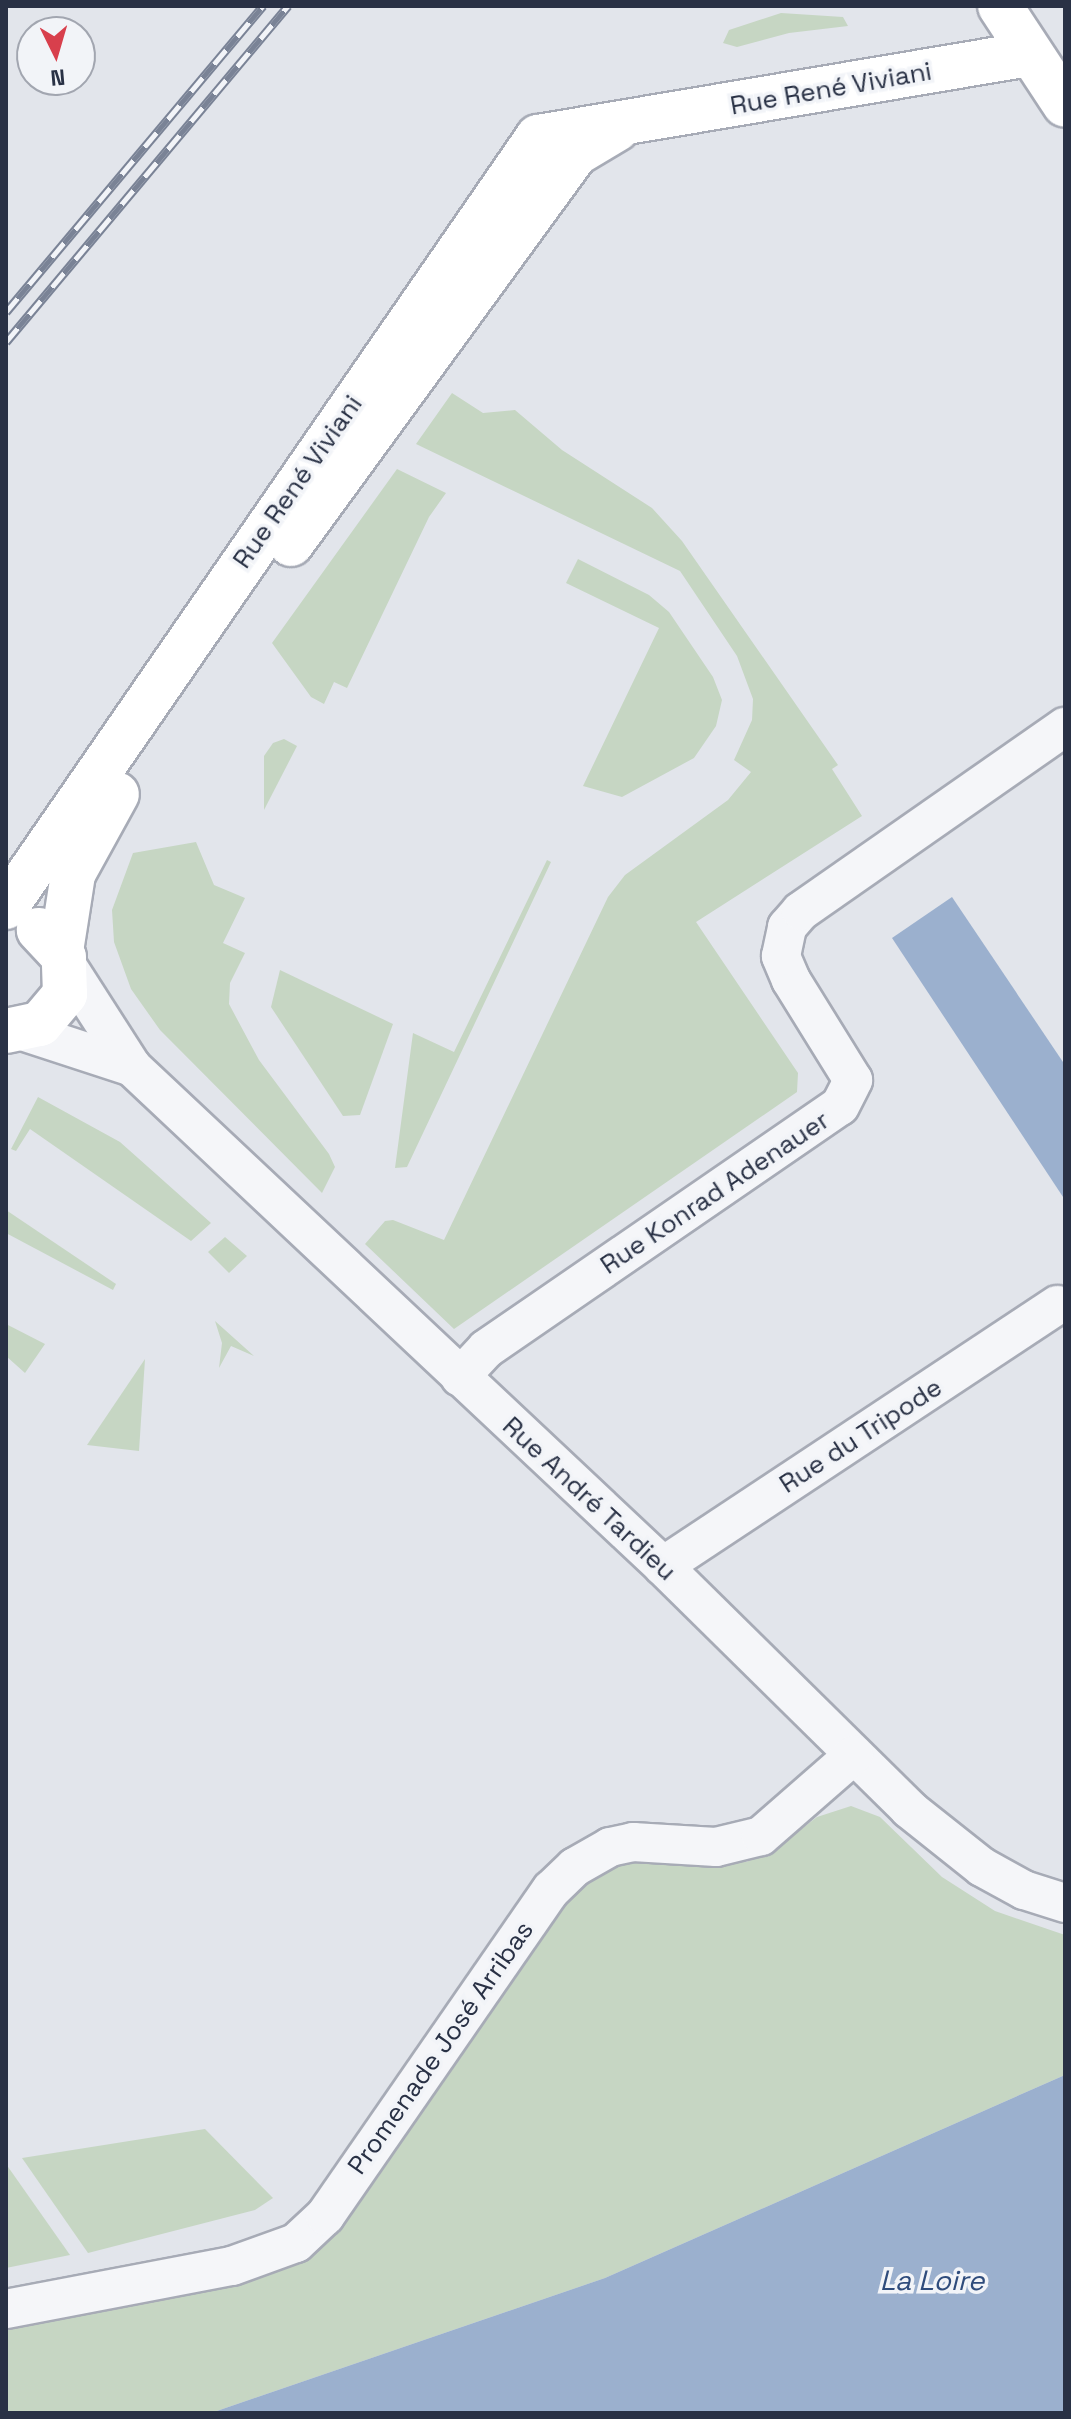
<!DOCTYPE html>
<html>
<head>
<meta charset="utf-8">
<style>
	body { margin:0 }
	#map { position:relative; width:1071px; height:2419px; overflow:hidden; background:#e2e5eb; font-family:"Space Grotesk",sans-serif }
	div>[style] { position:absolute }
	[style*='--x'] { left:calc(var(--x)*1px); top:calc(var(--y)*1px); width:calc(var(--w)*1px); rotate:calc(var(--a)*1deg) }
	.green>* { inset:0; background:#c6d6c3 }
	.water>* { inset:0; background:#9bb0ce }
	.roads { filter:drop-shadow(2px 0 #a7abb6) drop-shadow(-2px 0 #a7abb6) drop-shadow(0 2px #a7abb6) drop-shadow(0 -2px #a7abb6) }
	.street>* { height:38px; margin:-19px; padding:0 19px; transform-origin:19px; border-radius:19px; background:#f5f6f9 }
	.primary>* { height:44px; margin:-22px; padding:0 22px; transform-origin:22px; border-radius:22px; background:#fff }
	.rail>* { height:9px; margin-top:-4.5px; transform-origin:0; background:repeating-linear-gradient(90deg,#f2f4f8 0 18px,#7a8396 0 36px); box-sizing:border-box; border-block:2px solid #7a8396 }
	span { translate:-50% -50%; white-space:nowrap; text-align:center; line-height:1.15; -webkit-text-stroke:7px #f2f4f8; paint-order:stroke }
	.street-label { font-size:26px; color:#293145 }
	.water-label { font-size:28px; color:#2f4c7c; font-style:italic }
	.frame { position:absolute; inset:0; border:8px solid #293145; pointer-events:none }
	.north { position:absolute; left:16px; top:16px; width:80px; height:80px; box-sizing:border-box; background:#f2f4f8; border:2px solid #a2a6b0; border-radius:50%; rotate:175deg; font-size:22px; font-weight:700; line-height:32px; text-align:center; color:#293145 }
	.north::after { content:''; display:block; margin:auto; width:28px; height:36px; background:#d83f4c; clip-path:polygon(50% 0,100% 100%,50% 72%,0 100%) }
</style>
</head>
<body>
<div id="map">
	<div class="green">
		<i style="clip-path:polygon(781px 13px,843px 17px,848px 26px,789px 33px,737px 47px,723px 43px,729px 30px)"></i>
		<i style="clip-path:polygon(452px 393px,483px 413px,515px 410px,562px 450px,652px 508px,682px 541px,838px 765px,832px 769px,862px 816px,696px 922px,798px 1073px,797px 1092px,454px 1329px,365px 1244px,385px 1221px,393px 1220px,444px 1240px,608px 897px,625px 875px,728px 800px,751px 772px,734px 760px,752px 720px,753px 699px,737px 656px,680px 571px,416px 444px)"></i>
		<i style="clip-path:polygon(397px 469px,446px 493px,429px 517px,347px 688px,334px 682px,324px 704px,311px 697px,272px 643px)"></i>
		<i style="clip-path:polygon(578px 559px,649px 595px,669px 612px,713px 677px,722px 700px,716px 726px,694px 758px,622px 797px,583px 786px,659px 628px,566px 583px)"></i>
		<i style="clip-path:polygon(284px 739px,297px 746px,264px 810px,264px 756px,273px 743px)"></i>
		<i style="clip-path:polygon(196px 842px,214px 885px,245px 898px,223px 943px,245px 953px,230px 983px,229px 1004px,259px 1060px,329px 1154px,335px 1167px,322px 1193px,160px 1030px,131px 989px,114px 942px,112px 910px,133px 853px)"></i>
		<i style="clip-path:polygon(547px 860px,551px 862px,407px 1167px,395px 1168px,413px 1033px,454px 1052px)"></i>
		<i style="clip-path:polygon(280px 970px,393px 1024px,360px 1115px,343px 1116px,271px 1007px)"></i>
		<i style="clip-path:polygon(38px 1097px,120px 1142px,211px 1223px,191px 1241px,30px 1129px,16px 1151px,11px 1149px)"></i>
		<i style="clip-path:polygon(6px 1210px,116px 1284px,113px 1290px,6px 1233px)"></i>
		<i style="clip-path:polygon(225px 1237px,247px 1256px,229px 1273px,208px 1252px)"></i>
		<i style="clip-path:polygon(215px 1321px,254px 1356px,231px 1346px,219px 1368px,222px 1343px)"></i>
		<i style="clip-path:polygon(6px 1324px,45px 1344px,25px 1373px,6px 1356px)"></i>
		<i style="clip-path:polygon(145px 1359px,139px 1451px,87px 1445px)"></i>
		<i style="clip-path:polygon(851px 1806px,880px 1817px,942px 1877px,995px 1911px,1065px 1935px,1065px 2075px,605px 2278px,211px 2413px,6px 2413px,6px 2323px,157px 2301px,248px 2278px,571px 1890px,621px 1860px,746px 1862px,773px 1851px,817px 1817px)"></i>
		<i style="clip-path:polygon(205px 2129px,273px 2198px,255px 2210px,88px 2253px,22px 2158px)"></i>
		<i style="clip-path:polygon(6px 2164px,70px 2255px,6px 2268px)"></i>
	</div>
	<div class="water">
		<i style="clip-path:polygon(952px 897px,1065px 1065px,1065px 1200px,892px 938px)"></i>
		<i style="clip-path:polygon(1065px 2075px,1065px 2413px,211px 2413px,605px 2278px)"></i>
	</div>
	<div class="roads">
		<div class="street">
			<i style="--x:66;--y:964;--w:122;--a:57.3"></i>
			<i style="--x:132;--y:1067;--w:729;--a:43.22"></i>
			<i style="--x:663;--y:1566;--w:346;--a:44.6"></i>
			<i style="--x:909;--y:1809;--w:93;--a:38.5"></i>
			<i style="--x:982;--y:1867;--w:48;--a:28.7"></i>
			<i style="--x:1024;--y:1890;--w:43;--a:17.6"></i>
			<i style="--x:22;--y:1031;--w:116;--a:18.1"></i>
			<i style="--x:460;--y:1377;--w:38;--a:-47"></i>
			<i style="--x:486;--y:1349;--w:429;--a:-34.5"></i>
			<i style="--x:840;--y:1106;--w:29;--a:-63"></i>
			<i style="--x:853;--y:1080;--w:118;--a:-121.8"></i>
			<i style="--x:791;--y:980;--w:26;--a:-113"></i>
			<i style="--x:781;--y:956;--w:30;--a:-78"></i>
			<i style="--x:787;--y:927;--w:21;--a:-49"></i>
			<i style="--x:801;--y:911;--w:322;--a:-34.9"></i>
			<i style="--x:663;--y:1566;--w:473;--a:-33.5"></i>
			<i style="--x:6;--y:2309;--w:230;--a:-10.8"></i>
			<i style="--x:232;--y:2266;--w:68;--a:-19.8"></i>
			<i style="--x:296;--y:2243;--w:40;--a:-43"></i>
			<i style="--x:325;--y:2216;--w:397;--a:-55.3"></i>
			<i style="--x:551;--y:1890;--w:33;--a:-44"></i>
			<i style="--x:575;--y:1867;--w:40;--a:-29.7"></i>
			<i style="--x:610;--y:1847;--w:24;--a:-12"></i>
			<i style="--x:633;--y:1842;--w:83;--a:3.4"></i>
			<i style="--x:716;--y:1847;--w:46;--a:-13.7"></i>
			<i style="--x:761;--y:1836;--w:123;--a:-41.1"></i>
		</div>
		<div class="primary">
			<i style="--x:1000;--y:6;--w:118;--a:56.7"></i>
			<i style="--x:291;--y:544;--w:482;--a:-53.9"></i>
			<i style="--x:575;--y:154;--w:49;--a:-30.8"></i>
			<i style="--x:6;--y:907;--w:936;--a:-55.36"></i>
			<i style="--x:538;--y:137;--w:499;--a:-9.6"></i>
			<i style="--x:61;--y:951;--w:78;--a:-81.1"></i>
			<i style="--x:73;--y:874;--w:91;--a:-61.2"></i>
			<i style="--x:6;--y:1031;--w:35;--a:-12"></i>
			<i style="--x:40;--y:1024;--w:39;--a:-50"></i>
			<i style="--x:65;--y:994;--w:37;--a:-92"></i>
			<i style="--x:64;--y:957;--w:37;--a:-133"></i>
		</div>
	</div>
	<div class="rail">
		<i style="--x:6;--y:312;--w:400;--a:-50"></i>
		<i style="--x:6;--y:342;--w:439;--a:-50"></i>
	</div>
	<div class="street-label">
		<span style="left:831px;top:89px;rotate:-10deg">Rue René Viviani</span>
		<span style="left:298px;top:482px;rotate:-55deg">Rue René Viviani</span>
		<span style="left:715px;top:1193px;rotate:-34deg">Rue Konrad Adenauer</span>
		<span style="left:861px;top:1436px;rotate:-33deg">Rue du Tripode</span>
		<span style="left:589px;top:1499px;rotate:43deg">Rue André Tardieu</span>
		<span style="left:441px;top:2048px;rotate:-55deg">Promenade José Arribas</span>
	</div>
	<div class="water-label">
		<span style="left:932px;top:2280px">La Loire</span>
	</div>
	<div class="frame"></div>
	<div class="north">N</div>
</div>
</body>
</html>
